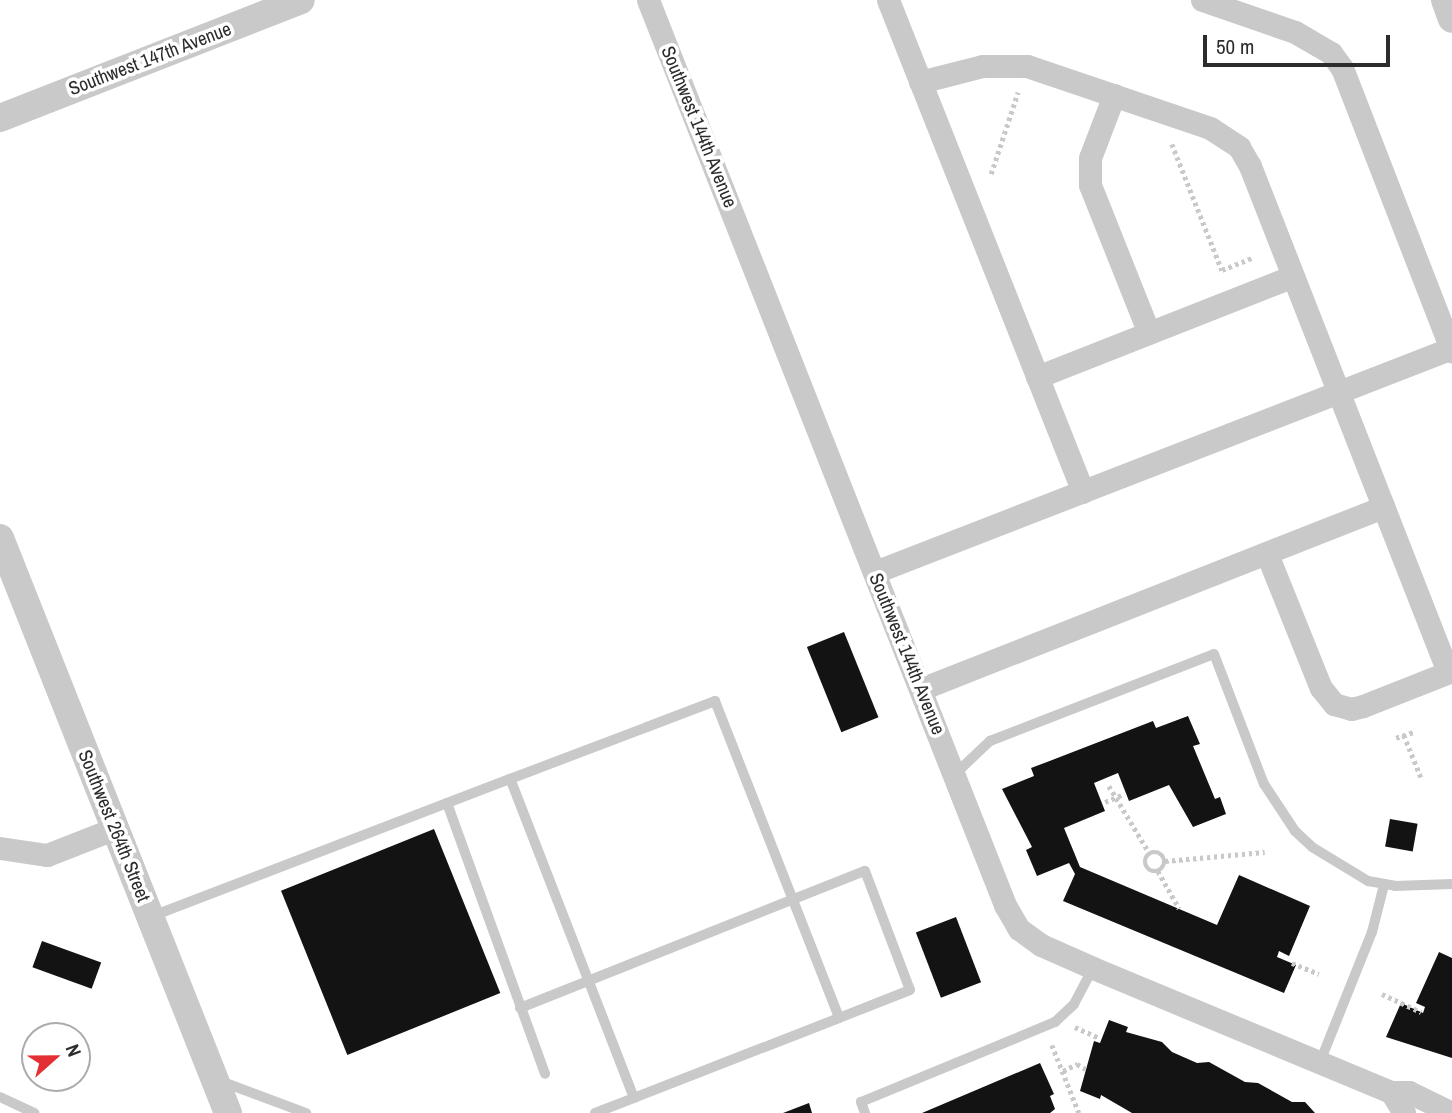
<!DOCTYPE html>
<html>
<head>
<meta charset="utf-8">
<style>
	body { margin:0 }
	#map { position:relative; width:1452px; height:1113px; overflow:hidden; background:#fff; font-family:"Archivo Narrow",sans-serif }
	div>[style] { position:absolute }
	[style*='--x'] { left:calc(var(--x)*1px); top:calc(var(--y)*1px); width:calc(var(--w)*1px); rotate:calc(var(--a)*1deg) }
	.building>* { inset:0; background:#131313; transform-origin:0 0 }
	.path>* { height:4.5px; margin-top:-2.25px; transform-origin:0; background:repeating-linear-gradient(90deg,#c9c9c9 0 3.5px,transparent 0 7px) }
	.path>.ring { margin:-2.25px; padding:0; box-sizing:content-box; background:none; border:4.5px solid #c9c9c9; border-radius:50% }
	.service>* { height:10px; margin:-5px; padding:0 5px; transform-origin:5px; border-radius:5px; background:#c9c9c9 }
	.minor>* { height:23px; margin:-11.5px; padding:0 11.5px; transform-origin:11.5px; border-radius:11.5px; background:#c9c9c9 }
	.tertiary>* { height:28px; margin:-14px; padding:0 14px; transform-origin:14px; border-radius:14px; background:#c9c9c9 }
	span { translate:-50% -50%; white-space:nowrap; text-align:center; line-height:1.15; -webkit-text-stroke:7px #fff; paint-order:stroke }
	.street-label { font-size:19px; color:#2c2c2c }
	.north { position:absolute; left:21px; top:1022px; width:70px; height:70px; box-sizing:border-box; background:#fff; border:2px solid #ababab; border-radius:50%; rotate:69deg; font-size:19px; font-weight:700; line-height:28px; text-align:center; color:#2c2c2c }
	.north::after { content:''; display:block; margin:auto; width:24px; height:32px; background:#e23035; clip-path:polygon(50% 0,100% 100%,50% 72%,0 100%) }
	.scale { position:absolute; left:1203px; top:35px; width:187px; height:32px; box-sizing:border-box; border:4px solid #2c2c2c; border-top:0; padding-left:9px; font-size:21px; line-height:24px; white-space:nowrap; color:#2c2c2c; -webkit-text-stroke:5px #fff; paint-order:stroke }
</style>
</head>
<body>
<div id="map">
	<div class="building">
		<i style="left:844px;top:632px;width:92px;height:40px;rotate:68deg"></i>
		<i style="clip-path:polygon(1188px 716px,1200px 744px,1193px 746px,1215px 799px,1220px 797px,1226px 814px,1193px 827px,1169px 785px,1129px 801px,1118px 773px,1094px 783px,1105px 811px,1064px 828px,1080px 867px,1217px 925px,1239px 875px,1310px 906px,1289px 956px,1279px 951px,1277px 957px,1296px 965px,1284px 993px,1063px 901px,1075px 874px,1069px 863px,1037px 876px,1026px 850px,1032px 847px,1002px 789px,1034px 776px,1031px 768px,1047px 762px,1153px 721px,1156px 728px)"></i>
		<i style="left:1390px;top:819px;width:28px;height:28px;rotate:10deg"></i>
		<i style="left:434px;top:829px;width:177px;height:165px;rotate:68deg"></i>
		<i style="left:956px;top:917px;width:70px;height:43px;rotate:69deg"></i>
		<i style="left:42px;top:941px;width:63px;height:28px;rotate:20deg"></i>
		<i style="clip-path:polygon(1439px 952px,1452px 958px,1452px 1058px,1386px 1037px,1401px 1003px,1423px 1013px,1425px 1007px,1416px 1003px)"></i>
		<i style="clip-path:polygon(1109px 1020px,1128px 1027px,1126px 1032px,1162px 1042px,1172px 1052px,1197px 1063px,1209px 1062px,1245px 1082px,1258px 1083px,1292px 1102px,1305px 1102px,1315px 1113px,1132px 1113px,1101px 1095px,1100px 1099px,1080px 1091px,1094px 1041px,1100px 1043px)"></i>
		<i style="clip-path:polygon(1040px 1063px,1054px 1094px,1050px 1096px,1055px 1109px,1050px 1113px,922px 1113px)"></i>
		<i style="clip-path:polygon(809px 1103px,812px 1113px,783px 1113px)"></i>
	</div>
	<div class="path">
		<i style="--x:1172;--y:144;--w:136;--a:68.4"></i>
		<i style="--x:1222;--y:270;--w:32;--a:-22"></i>
		<i style="--x:991;--y:174;--w:86;--a:-71.8"></i>
		<i style="--x:1404;--y:735;--w:48;--a:68.2"></i>
		<i style="--x:1396;--y:738;--w:18;--a:-19"></i>
		<i style="--x:1109;--y:786;--w:79;--a:58.9"></i>
		<i style="--x:1105;--y:802;--w:21;--a:-23"></i>
		<i class="ring" style="left:1145px;top:852px;width:15.5px;height:15.5px"></i>
		<i style="--x:1165;--y:861;--w:100;--a:-5.1"></i>
		<i style="--x:1158;--y:871;--w:43;--a:60.4"></i>
		<i style="--x:1292;--y:963;--w:29;--a:22"></i>
		<i style="--x:1382;--y:994;--w:43;--a:24.8"></i>
		<i style="--x:1075;--y:1027;--w:27;--a:24"></i>
		<i style="--x:1052;--y:1045;--w:73;--a:68.3"></i>
		<i style="--x:1063;--y:1071;--w:16;--a:-27"></i>
		<i style="--x:1077;--y:1064;--w:10;--a:29"></i>
	</div>
	<div class="service">
		<i style="--x:954;--y:775;--w:50;--a:-43.4"></i>
		<i style="--x:990;--y:741;--w:240;--a:-21.2"></i>
		<i style="--x:1214;--y:654;--w:139;--a:69"></i>
		<i style="--x:1264;--y:784;--w:56;--a:56.6"></i>
		<i style="--x:1295;--y:831;--w:23;--a:43"></i>
		<i style="--x:1312;--y:847;--w:66;--a:31.3"></i>
		<i style="--x:1368;--y:881;--w:27;--a:10"></i>
		<i style="--x:1395;--y:886;--w:57;--a:-2"></i>
		<i style="--x:447;--y:803;--w:288;--a:70.1"></i>
		<i style="--x:150;--y:917;--w:386;--a:-21"></i>
		<i style="--x:510;--y:779;--w:147;--a:-20.8"></i>
		<i style="--x:647;--y:727;--w:73;--a:-20.9"></i>
		<i style="--x:715;--y:701;--w:340;--a:68.6"></i>
		<i style="--x:839;--y:1018;--w:220;--a:158.7"></i>
		<i style="--x:634;--y:1098;--w:342;--a:-111.2"></i>
		<i style="--x:520;--y:1008;--w:371;--a:-21.7"></i>
		<i style="--x:865;--y:871;--w:127;--a:69.3"></i>
		<i style="--x:910;--y:990;--w:76;--a:158.5"></i>
		<i style="--x:1320;--y:1062;--w:140;--a:-68.2"></i>
		<i style="--x:1372;--y:932;--w:49;--a:-75.7"></i>
		<i style="--x:220;--y:1081;--w:92;--a:20.4"></i>
		<i style="--x:0;--y:1097;--w:38;--a:25"></i>
		<i style="--x:595;--y:1113;--w:42;--a:-21"></i>
		<i style="--x:865;--y:1113;--w:12;--a:-110"></i>
		<i style="--x:861;--y:1102;--w:210;--a:-22.4"></i>
		<i style="--x:1055;--y:1022;--w:26;--a:-43"></i>
		<i style="--x:1074;--y:1004;--w:41;--a:-62.2"></i>
	</div>
	<div class="minor">
		<i style="--x:648;--y:0;--w:973;--a:68.47"></i>
		<i style="--x:1005;--y:905;--w:28;--a:60"></i>
		<i style="--x:1019;--y:929;--w:27;--a:36"></i>
		<i style="--x:1041;--y:945;--w:57;--a:23.9"></i>
		<i style="--x:1093;--y:968;--w:323;--a:22.6"></i>
		<i style="--x:1391;--y:1092;--w:18;--a:0"></i>
		<i style="--x:1409;--y:1092;--w:48;--a:26"></i>
		<i style="--x:888;--y:0;--w:529;--a:68.38"></i>
		<i style="--x:1202;--y:0;--w:98;--a:19"></i>
		<i style="--x:1295;--y:32;--w:42;--a:30.3"></i>
		<i style="--x:1331;--y:53;--w:19;--a:54"></i>
		<i style="--x:1342;--y:68;--w:304;--a:68.8"></i>
		<i style="--x:920;--y:82;--w:65;--a:-14.3"></i>
		<i style="--x:983;--y:66;--w:44;--a:0"></i>
		<i style="--x:1027;--y:66;--w:193;--a:18.7"></i>
		<i style="--x:1210;--y:128;--w:35;--a:33"></i>
		<i style="--x:1239;--y:147;--w:22;--a:60"></i>
		<i style="--x:1250;--y:166;--w:543;--a:68.63"></i>
		<i style="--x:1114;--y:95;--w:67;--a:110.9"></i>
		<i style="--x:1090;--y:158;--w:27;--a:90"></i>
		<i style="--x:1090;--y:185;--w:159;--a:68.3"></i>
		<i style="--x:1037;--y:377;--w:275;--a:-21.5"></i>
		<i style="--x:1267;--y:554;--w:144;--a:68.1"></i>
		<i style="--x:1321;--y:688;--w:21;--a:51"></i>
		<i style="--x:1334;--y:704;--w:18;--a:16"></i>
		<i style="--x:1351;--y:709;--w:12;--a:-14"></i>
		<i style="--x:1363;--y:706;--w:96;--a:-21.5"></i>
		<i style="--x:875;--y:572;--w:619;--a:-21.22"></i>
		<i style="--x:921;--y:689;--w:497;--a:-21.5"></i>
		<i style="--x:0;--y:848;--w:48;--a:8.5"></i>
		<i style="--x:47;--y:855;--w:74;--a:-21.4"></i>
		<i style="--x:1391;--y:1092;--w:25;--a:58"></i>
	</div>
	<div class="tertiary">
		<i style="--x:1445;--y:0;--w:20;--a:70"></i>
		<i style="--x:0;--y:118;--w:323;--a:-21.4"></i>
		<i style="--x:0;--y:538;--w:619;--a:68.37"></i>
	</div>
	<div class="street-label">
		<span style="left:150px;top:59px;rotate:-21deg">Southwest 147th Avenue</span>
		<span style="left:699px;top:127px;rotate:68deg">Southwest 144th Avenue</span>
		<span style="left:907px;top:654px;rotate:68deg">Southwest 144th Avenue</span>
		<span style="left:114px;top:826px;rotate:68deg">Southwest 264th Street</span>
	</div>
	<div class="north">N</div>
	<div class="scale">50 m</div>
</div>
</body>
</html>
